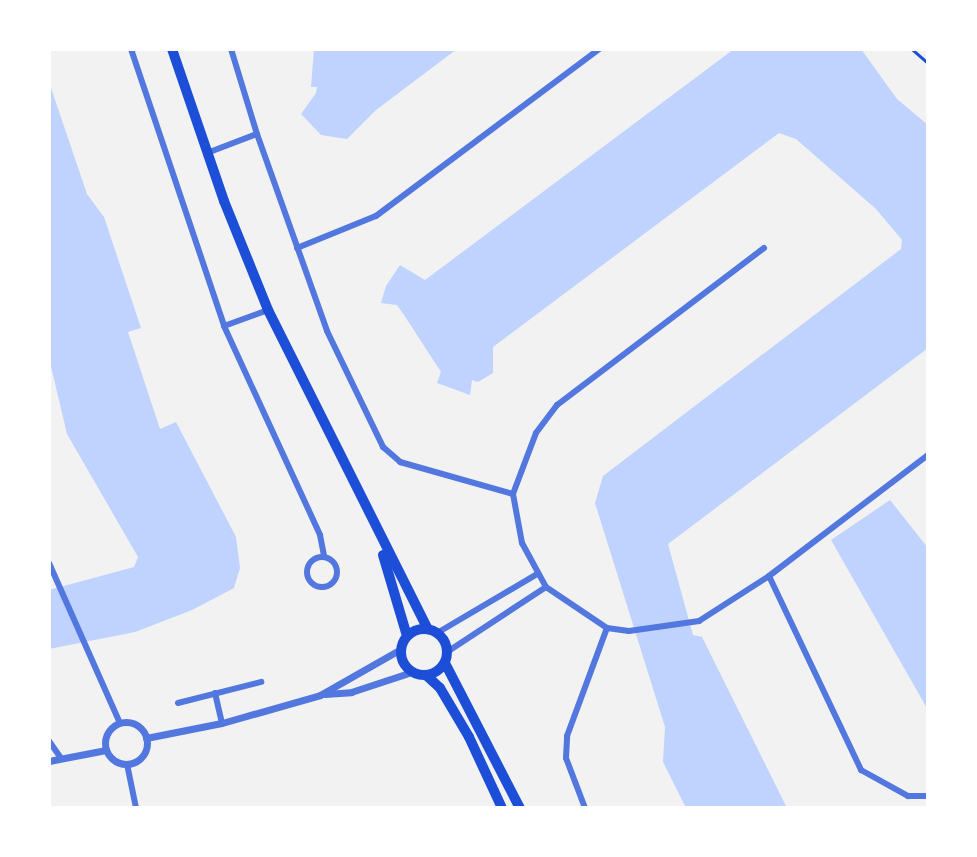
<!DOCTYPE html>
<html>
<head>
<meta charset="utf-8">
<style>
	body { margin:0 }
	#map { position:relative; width:977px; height:857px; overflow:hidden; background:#f2f2f2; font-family:Mulish,sans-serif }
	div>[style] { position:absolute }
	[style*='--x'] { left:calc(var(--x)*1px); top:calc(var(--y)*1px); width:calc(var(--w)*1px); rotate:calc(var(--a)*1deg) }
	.water>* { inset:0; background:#bfd3fe }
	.path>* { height:2.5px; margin:-1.25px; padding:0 1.25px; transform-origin:1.25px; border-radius:1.25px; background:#1d4ed8 }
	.minor>* { height:6px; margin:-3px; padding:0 3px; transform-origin:3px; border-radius:3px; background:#5277de }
	.minor>.ring { margin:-3px; padding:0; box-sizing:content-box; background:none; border:6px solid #5277de; border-radius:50% }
	.tertiary>* { height:7px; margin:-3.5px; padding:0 3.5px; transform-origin:3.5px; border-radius:3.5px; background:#5277de }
	.tertiary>.ring { margin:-3.5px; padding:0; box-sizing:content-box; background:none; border:7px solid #5277de; border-radius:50% }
	.primary>* { height:10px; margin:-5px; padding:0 5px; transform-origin:5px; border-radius:5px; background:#1d4ed8 }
	.primary>.ring { margin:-5px; padding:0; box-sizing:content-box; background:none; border:10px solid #1d4ed8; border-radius:50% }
	span { translate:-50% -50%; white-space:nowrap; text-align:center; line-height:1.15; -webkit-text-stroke:6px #fff; paint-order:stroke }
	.frame { position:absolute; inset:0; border:51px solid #fff; pointer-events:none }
</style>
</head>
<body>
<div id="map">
	<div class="water">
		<i style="clip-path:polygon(314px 49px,457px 49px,376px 110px,347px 139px,321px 135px,301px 114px,316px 93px,317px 87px,311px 87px)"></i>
		<i style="clip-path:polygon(734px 49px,861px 49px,897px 99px,928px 125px,928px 348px,668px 544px,693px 635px,702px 637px,787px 808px,686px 808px,663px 762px,665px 727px,595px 503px,603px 476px,901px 249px,902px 240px,876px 209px,796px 139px,779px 133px,493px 347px,493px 373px,478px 382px,472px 380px,470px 395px,437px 383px,441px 372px,404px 315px,397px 305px,381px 303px,386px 286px,400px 265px,425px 280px)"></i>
		<i style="clip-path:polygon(49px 82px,87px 194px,104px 217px,141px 328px,128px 332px,160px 429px,176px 422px,236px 537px,240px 568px,234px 588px,192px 610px,135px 632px,49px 649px,49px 590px,134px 567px,138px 557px,67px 434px,49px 358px)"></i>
		<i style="clip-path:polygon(890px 500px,928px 548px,928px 710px,831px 540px)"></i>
	</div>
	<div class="path">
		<i style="--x:912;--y:49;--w:21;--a:41"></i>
	</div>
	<div class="minor">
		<i style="--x:131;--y:49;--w:292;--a:71.4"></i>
		<i style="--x:224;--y:326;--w:47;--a:-20"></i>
		<i style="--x:257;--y:134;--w:209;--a:70.4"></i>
		<i style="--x:327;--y:331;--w:129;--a:64.2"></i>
		<i style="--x:383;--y:447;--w:23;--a:41"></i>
		<i style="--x:400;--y:462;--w:117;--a:15.8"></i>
		<i style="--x:207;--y:153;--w:53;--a:-20.8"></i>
		<i style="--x:257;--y:134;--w:89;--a:-107"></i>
		<i style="--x:297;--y:248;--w:85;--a:-22.1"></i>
		<i style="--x:376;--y:216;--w:279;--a:-36.8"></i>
		<i style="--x:764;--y:248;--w:260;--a:142.8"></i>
		<i style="--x:557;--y:405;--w:35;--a:127"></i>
		<i style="--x:536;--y:433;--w:65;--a:110.7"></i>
		<i style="--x:513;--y:494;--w:50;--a:79.6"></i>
		<i style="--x:522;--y:543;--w:50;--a:61.4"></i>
		<i style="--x:546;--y:587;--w:73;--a:33.9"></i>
		<i style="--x:607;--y:628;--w:22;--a:8"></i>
		<i style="--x:629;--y:631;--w:71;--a:-8.1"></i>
		<i style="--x:699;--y:621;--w:83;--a:-32.7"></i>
		<i style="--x:769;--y:576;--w:200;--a:-37.3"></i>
		<i style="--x:224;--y:326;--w:230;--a:65.3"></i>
		<i style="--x:320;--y:535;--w:21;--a:79"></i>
		<i class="ring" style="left:307px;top:557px;width:24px;height:24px"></i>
		<i style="--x:49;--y:563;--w:175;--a:66.1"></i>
		<i style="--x:769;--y:576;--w:215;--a:64.6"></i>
		<i style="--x:861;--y:770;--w:54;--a:29"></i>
		<i style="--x:908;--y:796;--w:20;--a:0"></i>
		<i style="--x:437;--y:633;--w:116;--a:-30.5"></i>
		<i style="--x:447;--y:652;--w:118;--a:-33.3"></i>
		<i style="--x:215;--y:693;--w:31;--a:77"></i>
		<i style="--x:178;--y:703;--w:86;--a:-14.2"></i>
		<i style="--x:49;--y:741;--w:21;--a:55"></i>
		<i style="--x:127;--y:764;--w:45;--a:78.4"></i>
		<i style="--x:585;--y:808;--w:53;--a:-110.8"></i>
		<i style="--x:566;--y:758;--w:22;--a:-87"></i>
		<i style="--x:567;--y:736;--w:115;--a:-69.7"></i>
	</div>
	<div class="tertiary">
		<i style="--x:325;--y:694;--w:26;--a:-4"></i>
		<i style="--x:351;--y:692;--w:64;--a:-18.2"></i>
		<i class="ring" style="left:105px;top:722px;width:35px;height:35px"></i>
		<i style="--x:146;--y:738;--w:77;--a:-11.2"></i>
		<i style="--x:222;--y:723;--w:102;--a:-15.9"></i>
		<i style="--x:320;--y:695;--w:93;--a:-29.6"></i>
		<i style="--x:49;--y:761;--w:58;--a:-10.9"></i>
	</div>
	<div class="primary">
		<i style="--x:172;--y:49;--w:161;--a:71.1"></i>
		<i style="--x:224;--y:201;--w:118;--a:68"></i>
		<i style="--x:268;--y:310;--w:357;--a:63.4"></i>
		<i style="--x:383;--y:555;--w:84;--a:73.5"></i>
		<i class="ring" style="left:401px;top:629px;width:36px;height:36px"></i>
		<i style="--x:445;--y:663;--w:163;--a:62.7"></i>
		<i style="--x:426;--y:675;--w:19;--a:43"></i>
		<i style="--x:440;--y:688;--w:57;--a:59.4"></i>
		<i style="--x:469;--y:737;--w:78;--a:65.1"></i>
	</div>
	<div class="frame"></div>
</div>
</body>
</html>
